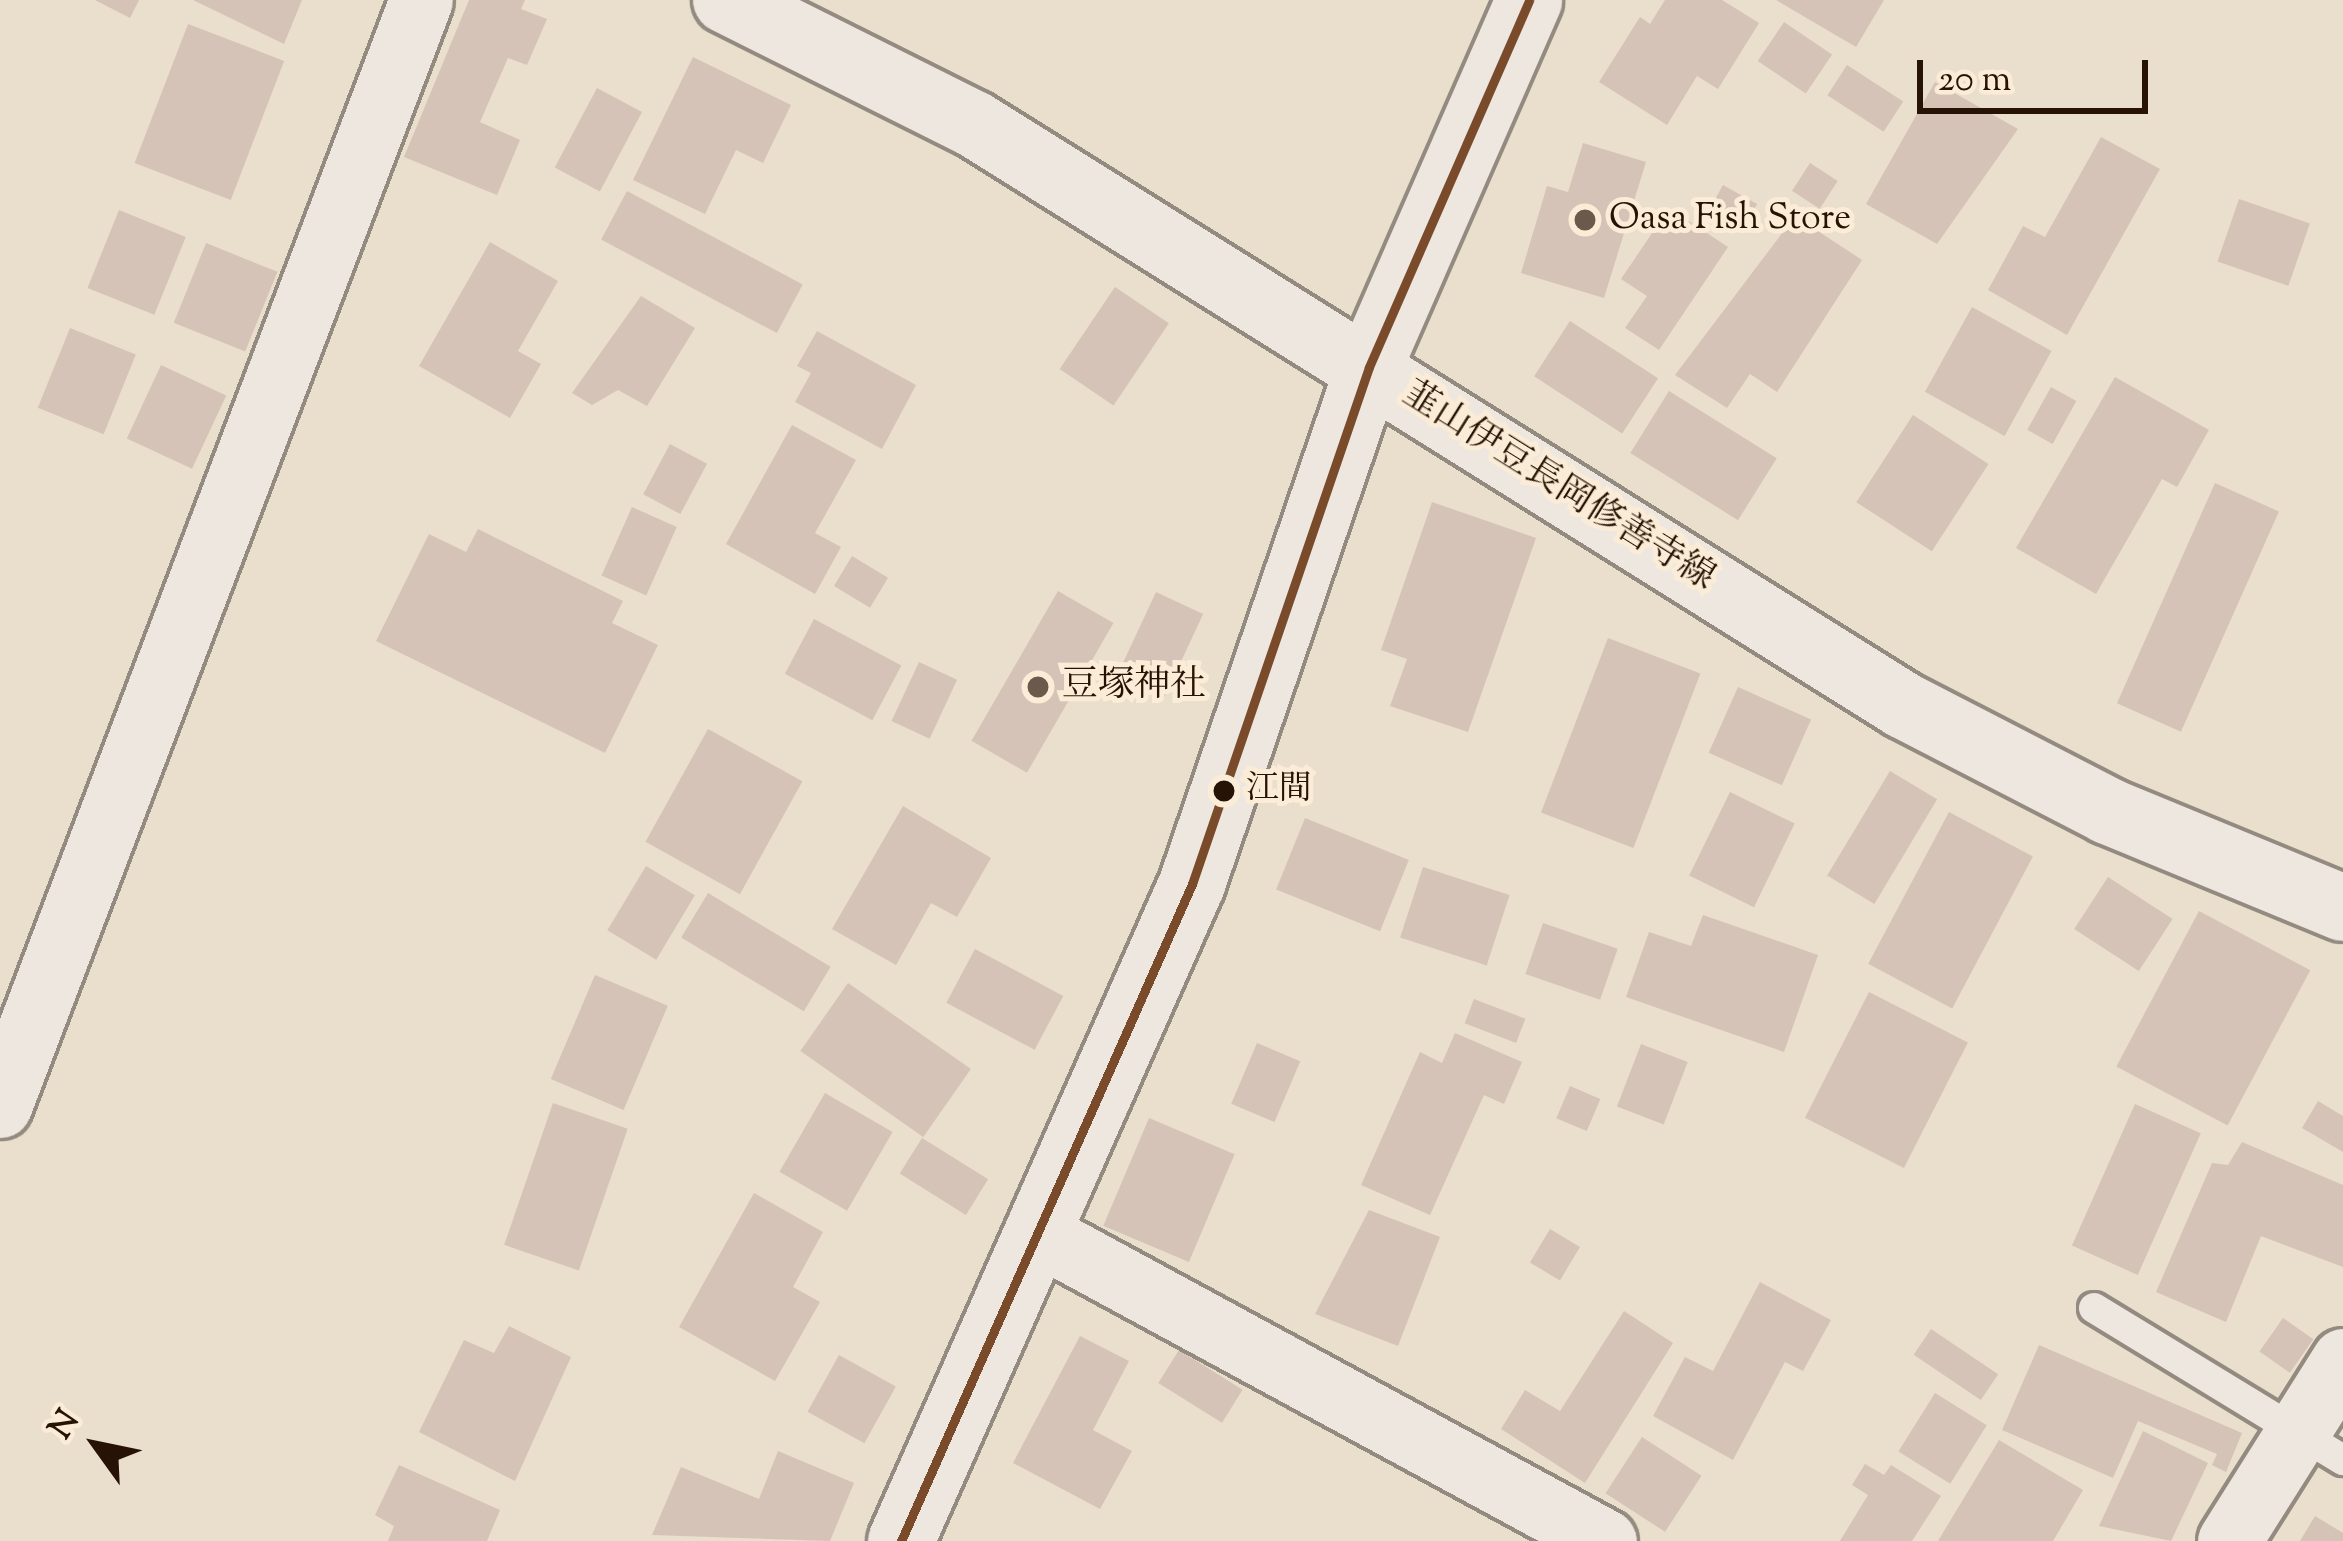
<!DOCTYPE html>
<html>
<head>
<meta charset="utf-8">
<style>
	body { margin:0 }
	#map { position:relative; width:2343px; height:1541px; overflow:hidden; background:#eadecd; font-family:"Sorts Mill Goudy","Noto Serif JP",serif }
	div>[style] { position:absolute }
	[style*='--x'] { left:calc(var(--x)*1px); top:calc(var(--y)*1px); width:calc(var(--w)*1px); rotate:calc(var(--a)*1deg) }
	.building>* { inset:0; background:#d6c3b7; transform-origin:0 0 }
	.roads { filter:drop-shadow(3px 0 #948b80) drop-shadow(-3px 0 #948b80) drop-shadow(0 3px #948b80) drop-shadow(0 -3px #948b80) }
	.lane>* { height:30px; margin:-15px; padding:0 15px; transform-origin:15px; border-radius:15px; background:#ede7df }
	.street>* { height:63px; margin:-31.5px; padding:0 31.5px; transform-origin:31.5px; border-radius:31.5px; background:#ede7df }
	.secondary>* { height:66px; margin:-33px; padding:0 33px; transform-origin:33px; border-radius:33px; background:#ede7df }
	.bus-1>* { height:9px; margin:-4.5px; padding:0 4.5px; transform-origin:4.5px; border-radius:4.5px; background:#7a4b2a }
	.dots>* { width:33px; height:33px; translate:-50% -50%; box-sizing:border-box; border:6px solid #faecd6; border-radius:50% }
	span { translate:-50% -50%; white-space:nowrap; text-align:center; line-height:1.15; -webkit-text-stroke:10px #faecd6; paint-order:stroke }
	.bus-label { font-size:33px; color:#271305 }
	.left { translate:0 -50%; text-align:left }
	.poi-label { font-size:36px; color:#271305 }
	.street-label { font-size:36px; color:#271305 }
	.north { position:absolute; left:36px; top:1385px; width:120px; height:120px; -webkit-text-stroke:9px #faecd6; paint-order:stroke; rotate:303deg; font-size:33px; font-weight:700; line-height:48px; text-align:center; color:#271305 }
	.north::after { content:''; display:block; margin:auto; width:42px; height:54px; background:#271305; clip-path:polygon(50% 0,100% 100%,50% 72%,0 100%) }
	.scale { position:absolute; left:1917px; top:60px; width:231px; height:54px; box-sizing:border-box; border:6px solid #271305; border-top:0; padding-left:15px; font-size:36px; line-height:42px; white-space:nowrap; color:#271305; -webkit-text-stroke:9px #faecd6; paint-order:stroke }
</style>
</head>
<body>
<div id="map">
	<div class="building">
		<i style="clip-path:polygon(95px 0,139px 0,130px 18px)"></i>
		<i style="clip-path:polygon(193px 0,302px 0,284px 44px)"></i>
		<i style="clip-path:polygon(469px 0,525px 0,521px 9px,547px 19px,527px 65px,508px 58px,480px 122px,520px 140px,497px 195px,404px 157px)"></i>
		<i style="clip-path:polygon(1665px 0,1722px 0,1759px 23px,1718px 89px,1697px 76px,1667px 125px,1599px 82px,1640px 17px,1650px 24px)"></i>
		<i style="clip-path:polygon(1776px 0,1884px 0,1856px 47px)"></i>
		<i style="left:1784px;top:22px;width:58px;height:47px;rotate:34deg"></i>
		<i style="left:188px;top:24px;width:103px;height:149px;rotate:21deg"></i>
		<i style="clip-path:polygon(693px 57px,791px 105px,763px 163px,736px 150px,705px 214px,633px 180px)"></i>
		<i style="left:1847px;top:65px;width:67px;height:36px;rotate:33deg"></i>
		<i style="clip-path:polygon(1935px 82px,2018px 129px,1937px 244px,1866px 204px)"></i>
		<i style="left:597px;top:88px;width:51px;height:90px;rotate:28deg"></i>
		<i style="clip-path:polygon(2101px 137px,2160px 169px,2067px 335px,1988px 290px,2023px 226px,2045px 237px)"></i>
		<i style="clip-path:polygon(1583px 143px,1646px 162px,1604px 298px,1521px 273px,1547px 186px,1568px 192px)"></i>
		<i style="left:1810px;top:163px;width:33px;height:33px;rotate:33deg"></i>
		<i style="left:1723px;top:185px;width:39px;height:31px;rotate:29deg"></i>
		<i style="left:627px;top:191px;width:199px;height:55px;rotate:28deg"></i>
		<i style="left:2239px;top:199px;width:75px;height:66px;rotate:19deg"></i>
		<i style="clip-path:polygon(1669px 208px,1728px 247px,1659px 350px,1625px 328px,1647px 296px,1621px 279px)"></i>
		<i style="left:119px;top:210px;width:72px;height:84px;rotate:22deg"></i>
		<i style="clip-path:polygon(1795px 216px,1862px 260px,1777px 392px,1750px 374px,1727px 408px,1675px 375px)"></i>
		<i style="clip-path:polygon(490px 242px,558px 281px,518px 351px,541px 364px,510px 418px,419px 366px)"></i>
		<i style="left:206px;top:243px;width:77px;height:86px;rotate:22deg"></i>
		<i style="left:1115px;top:287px;width:65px;height:99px;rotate:34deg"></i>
		<i style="clip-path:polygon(641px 296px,695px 328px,647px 406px,618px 390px,592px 405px,572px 393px)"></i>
		<i style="left:1972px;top:307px;width:91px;height:97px;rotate:29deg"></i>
		<i style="left:1570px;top:321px;width:105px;height:66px;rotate:33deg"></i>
		<i style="left:70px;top:328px;width:71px;height:86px;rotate:22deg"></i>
		<i style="clip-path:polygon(817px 331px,916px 385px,882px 449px,795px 402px,811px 373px,797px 366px)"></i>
		<i style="left:161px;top:365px;width:72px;height:81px;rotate:25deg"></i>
		<i style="clip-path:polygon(2115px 377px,2209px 430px,2177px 487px,2162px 479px,2096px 594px,2016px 548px)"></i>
		<i style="left:2051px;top:387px;width:29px;height:49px;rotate:29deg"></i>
		<i style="left:1669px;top:391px;width:127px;height:73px;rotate:32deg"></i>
		<i style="left:1913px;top:415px;width:90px;height:104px;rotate:33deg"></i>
		<i style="clip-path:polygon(792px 425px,856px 460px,815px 533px,841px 547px,815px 594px,726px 544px)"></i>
		<i style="left:670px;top:444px;width:42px;height:57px;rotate:28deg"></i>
		<i style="left:2215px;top:483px;width:70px;height:241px;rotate:24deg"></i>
		<i style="clip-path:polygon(1432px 502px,1536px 538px,1468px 732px,1390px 706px,1407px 659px,1381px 650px)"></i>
		<i style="left:632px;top:507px;width:49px;height:75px;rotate:24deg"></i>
		<i style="clip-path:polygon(478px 529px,623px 601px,612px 623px,658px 645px,605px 753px,376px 641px,429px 534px,466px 552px)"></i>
		<i style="left:852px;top:556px;width:42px;height:35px;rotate:31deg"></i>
		<i style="left:1058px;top:591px;width:64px;height:173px;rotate:30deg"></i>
		<i style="left:1156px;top:592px;width:52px;height:94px;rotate:25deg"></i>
		<i style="left:814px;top:619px;width:99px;height:62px;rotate:28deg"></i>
		<i style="left:1608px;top:638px;width:99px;height:187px;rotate:21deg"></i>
		<i style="left:919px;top:662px;width:42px;height:65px;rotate:25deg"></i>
		<i style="left:1738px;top:687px;width:80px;height:72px;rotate:24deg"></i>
		<i style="left:708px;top:729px;width:108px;height:129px;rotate:29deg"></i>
		<i style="left:1890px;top:771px;width:55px;height:122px;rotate:31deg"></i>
		<i style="left:1730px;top:792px;width:72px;height:93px;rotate:26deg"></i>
		<i style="clip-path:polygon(903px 806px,991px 858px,957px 917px,931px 903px,896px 965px,832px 929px)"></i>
		<i style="left:1949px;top:812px;width:95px;height:172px;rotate:28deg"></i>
		<i style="left:1305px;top:818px;width:112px;height:77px;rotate:22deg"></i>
		<i style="left:646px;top:866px;width:57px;height:75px;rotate:31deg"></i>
		<i style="left:1423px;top:867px;width:91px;height:74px;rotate:18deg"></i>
		<i style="left:2108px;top:877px;width:77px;height:62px;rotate:33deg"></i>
		<i style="left:708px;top:893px;width:143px;height:52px;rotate:31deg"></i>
		<i style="left:2199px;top:911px;width:126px;height:176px;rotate:28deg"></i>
		<i style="clip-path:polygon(1703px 915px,1818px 955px,1784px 1052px,1626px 997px,1649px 932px,1691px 946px)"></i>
		<i style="left:1543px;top:923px;width:79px;height:54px;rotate:19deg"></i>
		<i style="left:975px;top:949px;width:100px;height:61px;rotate:28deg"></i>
		<i style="left:595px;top:975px;width:79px;height:113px;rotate:23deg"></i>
		<i style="left:848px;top:983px;width:150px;height:83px;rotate:35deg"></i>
		<i style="left:1869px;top:992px;width:111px;height:141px;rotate:27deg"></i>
		<i style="left:1474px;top:999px;width:55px;height:26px;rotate:21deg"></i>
		<i style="clip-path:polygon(1455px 1033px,1522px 1062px,1504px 1104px,1484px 1095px,1430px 1215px,1361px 1185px,1420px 1052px,1442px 1063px)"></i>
		<i style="left:1257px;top:1043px;width:47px;height:66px;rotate:23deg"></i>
		<i style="left:1641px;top:1044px;width:50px;height:67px;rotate:21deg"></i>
		<i style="left:1570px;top:1086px;width:33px;height:35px;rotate:23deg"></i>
		<i style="left:825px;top:1093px;width:78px;height:91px;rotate:30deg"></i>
		<i style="clip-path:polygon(2318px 1101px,2343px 1116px,2343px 1152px,2302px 1128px)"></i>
		<i style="left:553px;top:1103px;width:79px;height:150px;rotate:19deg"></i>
		<i style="left:2135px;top:1104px;width:72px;height:155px;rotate:24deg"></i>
		<i style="left:1149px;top:1118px;width:93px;height:117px;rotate:23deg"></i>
		<i style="left:922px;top:1138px;width:78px;height:42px;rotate:32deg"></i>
		<i style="clip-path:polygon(2242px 1142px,2343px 1185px,2343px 1267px,2261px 1236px,2226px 1322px,2156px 1292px,2212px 1163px,2228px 1165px)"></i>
		<i style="clip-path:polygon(754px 1193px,823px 1232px,793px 1287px,820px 1302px,775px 1381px,679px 1327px)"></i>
		<i style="clip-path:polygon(1369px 1210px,1440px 1237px,1398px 1346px,1315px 1314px)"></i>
		<i style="left:1550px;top:1229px;width:35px;height:39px;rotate:31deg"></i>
		<i style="clip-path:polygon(1760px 1282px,1831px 1320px,1803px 1371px,1785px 1362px,1733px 1460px,1653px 1416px,1685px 1357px,1713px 1371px)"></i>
		<i style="clip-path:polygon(1624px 1311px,1673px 1343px,1585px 1483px,1501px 1429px,1525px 1390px,1560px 1411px)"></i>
		<i style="left:2283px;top:1318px;width:37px;height:41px;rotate:35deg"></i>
		<i style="clip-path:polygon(509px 1326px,571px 1357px,515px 1481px,419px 1432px,464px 1340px,494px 1353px)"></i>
		<i style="left:1931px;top:1329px;width:81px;height:31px;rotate:34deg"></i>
		<i style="clip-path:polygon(1080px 1336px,1129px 1361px,1093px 1430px,1132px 1451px,1100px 1509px,1013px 1463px)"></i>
		<i style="clip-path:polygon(2039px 1345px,2242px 1433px,2226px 1472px,2212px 1465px,2217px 1454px,2138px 1421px,2113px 1478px,2002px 1430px)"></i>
		<i style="left:1179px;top:1350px;width:75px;height:39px;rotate:32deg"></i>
		<i style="left:839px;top:1355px;width:65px;height:65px;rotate:29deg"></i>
		<i style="left:1935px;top:1393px;width:61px;height:69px;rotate:32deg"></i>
		<i style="clip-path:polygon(2143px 1431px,2208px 1463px,2171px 1541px,2099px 1526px)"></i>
		<i style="left:1642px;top:1437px;width:71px;height:67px;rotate:33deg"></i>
		<i style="clip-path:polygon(1999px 1440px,2083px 1490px,2053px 1541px,1938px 1541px)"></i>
		<i style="clip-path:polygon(778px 1451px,854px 1483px,830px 1541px,652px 1535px,681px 1467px,759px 1499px)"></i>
		<i style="clip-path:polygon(1865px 1464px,1884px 1475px,1891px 1465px,1941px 1496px,1912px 1541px,1840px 1541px,1868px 1495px,1852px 1485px)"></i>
		<i style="clip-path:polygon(399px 1465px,500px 1510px,487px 1541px,388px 1541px,394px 1526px,375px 1515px)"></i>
		<i style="clip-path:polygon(2315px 1516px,2343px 1533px,2343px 1541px,2300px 1541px)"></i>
	</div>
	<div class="roads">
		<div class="lane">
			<i style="--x:2094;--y:1308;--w:292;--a:31.4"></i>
		</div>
		<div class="street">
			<i style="--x:0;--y:1106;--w:1183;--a:-69.16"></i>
			<i style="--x:1037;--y:1233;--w:646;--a:28.47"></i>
			<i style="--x:2229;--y:1541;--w:214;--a:-57.8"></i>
		</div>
		<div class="secondary">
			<i style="--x:726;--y:0;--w:277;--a:26.6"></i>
			<i style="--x:974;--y:124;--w:1096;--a:32.02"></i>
			<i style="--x:1903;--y:705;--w:231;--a:27.3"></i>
			<i style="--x:2108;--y:811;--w:254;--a:22.4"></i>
			<i style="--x:901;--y:1541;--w:719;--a:-66.11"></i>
			<i style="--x:1192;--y:884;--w:546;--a:-71.1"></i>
			<i style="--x:1369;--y:367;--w:400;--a:-66.4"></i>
		</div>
	</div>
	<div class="bus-1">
		<i style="--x:901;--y:1541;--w:719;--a:-66.11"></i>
		<i style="--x:1192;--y:884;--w:546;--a:-71.1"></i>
		<i style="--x:1369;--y:367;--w:400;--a:-66.4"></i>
	</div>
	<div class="dots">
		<i style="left:1585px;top:220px;background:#6b5a4b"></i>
		<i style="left:1038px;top:687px;background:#6b5a4b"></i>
		<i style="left:1224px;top:791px;background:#271305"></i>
	</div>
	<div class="bus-label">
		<span class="left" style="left:1246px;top:791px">江間</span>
	</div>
	<div class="poi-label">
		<span class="left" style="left:1609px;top:220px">Oasa Fish Store</span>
		<span class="left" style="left:1062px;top:687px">豆塚神社</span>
	</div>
	<div class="street-label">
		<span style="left:1558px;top:487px;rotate:32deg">韮山伊豆長岡修善寺線</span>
	</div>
	<div class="north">N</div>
	<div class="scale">20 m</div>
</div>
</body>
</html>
